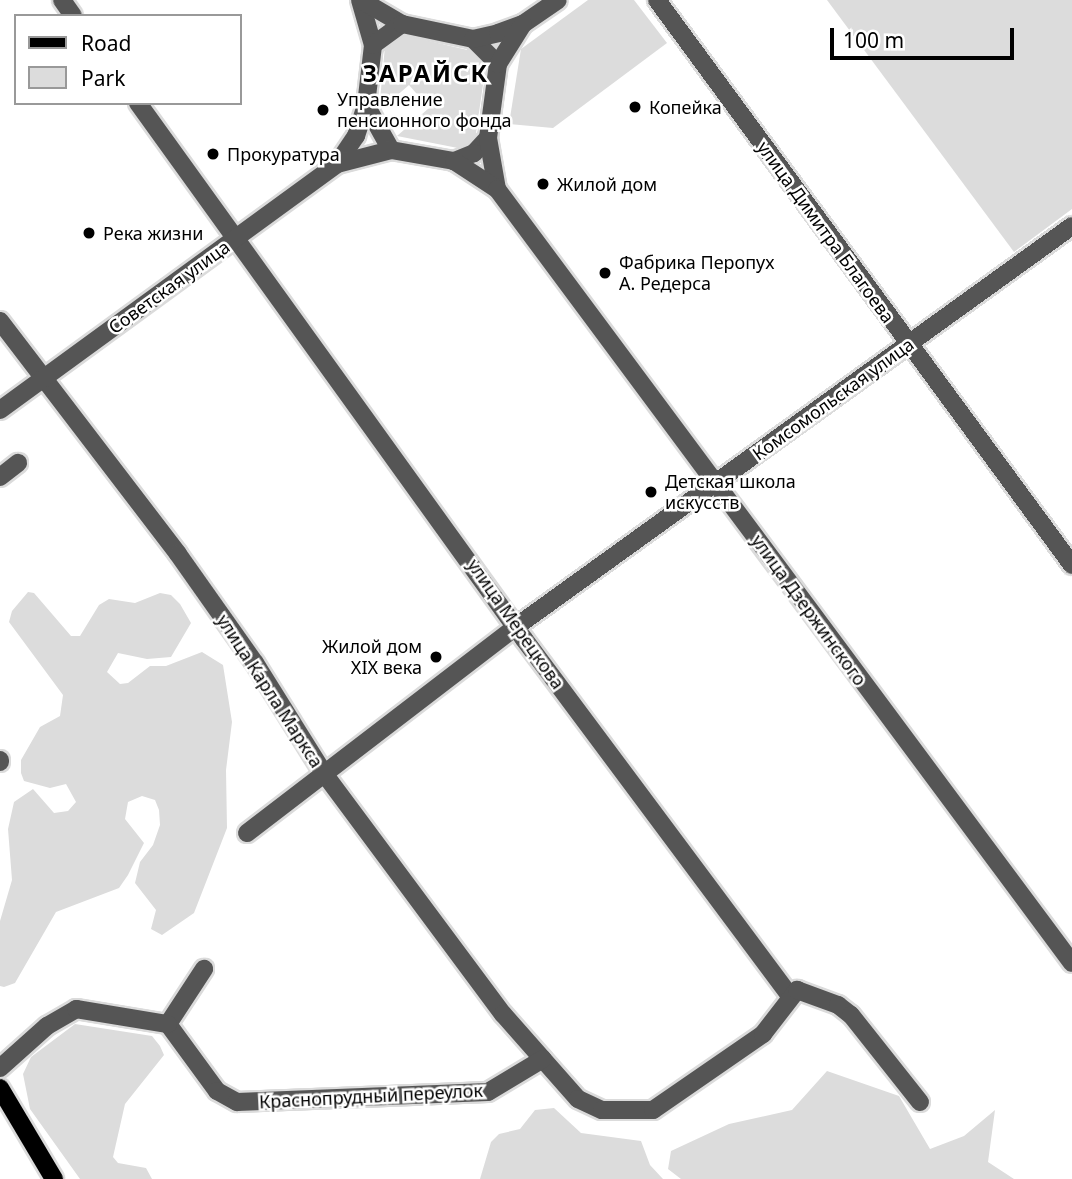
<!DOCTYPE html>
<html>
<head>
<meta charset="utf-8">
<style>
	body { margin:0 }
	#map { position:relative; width:1072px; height:1179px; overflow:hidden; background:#fff; font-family:"Noto Sans",sans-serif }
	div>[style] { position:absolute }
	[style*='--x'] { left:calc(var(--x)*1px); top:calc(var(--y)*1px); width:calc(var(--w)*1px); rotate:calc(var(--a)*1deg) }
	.green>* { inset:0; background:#dcdcdc }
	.roads { filter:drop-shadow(2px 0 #dbdbdb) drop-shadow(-2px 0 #dbdbdb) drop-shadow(0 2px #dbdbdb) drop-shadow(0 -2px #dbdbdb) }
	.minor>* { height:18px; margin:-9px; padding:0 9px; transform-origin:9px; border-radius:9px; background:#555 }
	.major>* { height:18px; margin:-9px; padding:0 9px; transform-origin:9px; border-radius:9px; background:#000 }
	.dots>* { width:19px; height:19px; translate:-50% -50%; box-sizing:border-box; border:4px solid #fff; border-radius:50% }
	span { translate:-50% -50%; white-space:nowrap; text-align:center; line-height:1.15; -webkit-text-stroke:5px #fff; paint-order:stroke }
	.poi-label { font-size:18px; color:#000 }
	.left { translate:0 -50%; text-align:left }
	.right { translate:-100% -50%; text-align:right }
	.street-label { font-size:18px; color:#000 }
	.district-label { font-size:24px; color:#000; font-weight:700; letter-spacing:2px }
	.legend { position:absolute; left:14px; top:14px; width:228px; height:91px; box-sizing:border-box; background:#fff; border:2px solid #999; margin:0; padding:9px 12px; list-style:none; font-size:21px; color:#000 }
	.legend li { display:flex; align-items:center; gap:14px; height:35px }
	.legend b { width:35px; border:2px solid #999 }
	.scale { position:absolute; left:830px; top:28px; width:184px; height:32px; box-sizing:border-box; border:4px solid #000; border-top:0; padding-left:9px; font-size:21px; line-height:24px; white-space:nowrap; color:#000; -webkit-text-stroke:5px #fff; paint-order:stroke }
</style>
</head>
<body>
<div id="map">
	<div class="green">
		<i style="clip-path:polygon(588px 0,634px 0,667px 43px,553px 128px,509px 124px,521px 49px)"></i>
		<i style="clip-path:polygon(827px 0,1072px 0,1072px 209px,1014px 252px)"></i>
		<i style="clip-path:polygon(400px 34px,476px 52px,486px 64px,475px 140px,463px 149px,397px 136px,429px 108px,409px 85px,379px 111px,385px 46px)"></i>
		<i style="clip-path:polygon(28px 592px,34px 593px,71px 636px,80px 636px,99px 605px,109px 599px,135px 603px,160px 593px,171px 595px,180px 604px,191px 623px,171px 657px,147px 659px,118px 653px,107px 672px,120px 684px,128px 683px,150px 666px,166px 666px,202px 652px,223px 665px,232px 722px,226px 770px,227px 828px,194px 913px,162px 935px,151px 929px,156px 910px,135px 883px,140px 862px,153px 845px,160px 825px,159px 810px,155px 800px,142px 796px,128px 802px,125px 819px,144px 843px,128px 875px,119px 888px,56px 912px,15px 983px,4px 987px,0 986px,0 921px,12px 880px,8px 829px,14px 802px,33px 789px,54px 813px,68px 811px,76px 802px,66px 784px,50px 788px,24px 781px,21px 773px,21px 760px,40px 727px,60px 716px,63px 695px,9px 622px,12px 611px)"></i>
		<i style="clip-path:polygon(75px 1024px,152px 1036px,160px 1046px,164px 1055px,125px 1104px,113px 1157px,118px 1163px,146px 1168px,152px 1179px,80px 1179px,30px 1109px,23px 1074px,31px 1057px)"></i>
		<i style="clip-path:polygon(827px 1071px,899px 1096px,930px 1149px,964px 1136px,995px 1110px,988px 1162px,1014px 1179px,681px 1179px,668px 1169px,671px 1151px,729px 1124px,792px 1110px)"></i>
		<i style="clip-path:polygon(554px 1108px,581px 1133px,641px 1141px,650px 1165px,663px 1179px,480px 1179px,491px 1142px,499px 1134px,520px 1129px,535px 1110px)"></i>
	</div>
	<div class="roads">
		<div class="minor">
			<i style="--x:62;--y:0;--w:19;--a:55"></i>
			<i style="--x:360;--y:0;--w:47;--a:73.9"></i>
			<i style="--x:361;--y:0;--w:48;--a:30.3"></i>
			<i style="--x:657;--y:0;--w:701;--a:53.7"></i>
			<i style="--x:473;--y:39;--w:35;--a:45"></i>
			<i style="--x:498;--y:64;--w:75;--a:97.7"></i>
			<i style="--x:488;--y:138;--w:21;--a:133"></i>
			<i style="--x:474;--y:153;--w:22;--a:158"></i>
			<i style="--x:454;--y:161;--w:64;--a:-170.1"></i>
			<i style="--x:391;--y:150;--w:51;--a:-119.1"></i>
			<i style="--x:366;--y:105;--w:60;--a:-83.3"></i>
			<i style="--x:373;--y:45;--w:36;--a:-36"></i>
			<i style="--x:402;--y:24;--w:73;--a:11.9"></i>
			<i style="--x:473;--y:39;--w:26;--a:-13"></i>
			<i style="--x:498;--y:33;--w:27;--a:-20"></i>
			<i style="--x:523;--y:24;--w:42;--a:-34.4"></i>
			<i style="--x:498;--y:64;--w:47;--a:-58"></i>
			<i style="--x:138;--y:103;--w:661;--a:54.24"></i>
			<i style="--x:524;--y:639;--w:445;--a:53.3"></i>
			<i style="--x:488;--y:138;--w:52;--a:80"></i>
			<i style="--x:454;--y:161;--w:51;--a:33.1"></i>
			<i style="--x:497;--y:189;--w:964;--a:53.39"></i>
			<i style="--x:337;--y:164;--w:34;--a:-56"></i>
			<i style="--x:356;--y:136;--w:33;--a:-72"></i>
			<i style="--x:0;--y:321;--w:293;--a:52.6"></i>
			<i style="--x:178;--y:554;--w:133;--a:54.8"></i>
			<i style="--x:255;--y:663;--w:128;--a:58"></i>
			<i style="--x:323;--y:772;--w:302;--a:53.4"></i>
			<i style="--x:503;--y:1014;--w:113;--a:48.6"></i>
			<i style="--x:578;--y:1099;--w:26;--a:25"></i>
			<i style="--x:602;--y:1110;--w:51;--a:0"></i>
			<i style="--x:653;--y:1110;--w:134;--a:-34.6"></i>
			<i style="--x:763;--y:1034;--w:56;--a:-52.3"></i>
			<i style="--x:797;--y:990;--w:44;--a:20.1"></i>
			<i style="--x:838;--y:1005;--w:16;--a:38"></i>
			<i style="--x:851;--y:1015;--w:111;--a:51.6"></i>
			<i style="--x:0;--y:410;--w:417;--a:-36.1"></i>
			<i style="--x:337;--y:164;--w:56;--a:-14.5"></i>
			<i style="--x:0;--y:477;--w:23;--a:-38"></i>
			<i style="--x:0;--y:760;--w:2;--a:90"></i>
			<i style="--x:247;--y:833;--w:340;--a:-37.5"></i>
			<i style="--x:517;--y:626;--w:684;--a:-35.78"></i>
			<i style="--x:168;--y:1024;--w:83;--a:53.8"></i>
			<i style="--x:217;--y:1091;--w:23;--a:29"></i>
			<i style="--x:237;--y:1102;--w:251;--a:-2.3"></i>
			<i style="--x:488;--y:1092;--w:64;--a:-31"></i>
			<i style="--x:168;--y:1024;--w:66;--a:-56.8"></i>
			<i style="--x:0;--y:1068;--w:63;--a:-41.8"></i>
			<i style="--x:47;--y:1026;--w:34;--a:-30"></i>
			<i style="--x:76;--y:1009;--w:93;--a:9.3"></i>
		</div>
		<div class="major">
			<i style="--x:0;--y:1088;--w:106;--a:59.3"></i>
		</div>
	</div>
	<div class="dots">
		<i style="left:635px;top:107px;background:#000"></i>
		<i style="left:323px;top:110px;background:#000"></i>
		<i style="left:213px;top:154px;background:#000"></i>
		<i style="left:543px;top:184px;background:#000"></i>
		<i style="left:89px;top:233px;background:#000"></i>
		<i style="left:605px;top:273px;background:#000"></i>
		<i style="left:651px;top:492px;background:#000"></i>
		<i style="left:436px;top:657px;background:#000"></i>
	</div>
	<div class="poi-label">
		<span class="left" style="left:337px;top:110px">Управление<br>пенсионного фонда</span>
		<span class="left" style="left:649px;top:107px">Копейка</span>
		<span class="left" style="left:227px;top:154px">Прокуратура</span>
		<span class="left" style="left:557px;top:184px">Жилой дом</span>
		<span class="left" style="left:103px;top:233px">Река жизни</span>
		<span class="left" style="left:619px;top:273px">Фабрика Перопух<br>А. Редерса</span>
		<span class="left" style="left:665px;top:492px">Детская школа<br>искусств</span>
		<span class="right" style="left:422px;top:657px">Жилой дом<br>XIX века</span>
	</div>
	<div class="street-label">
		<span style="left:826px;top:232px;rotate:54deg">улица Димитра Благоева</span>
		<span style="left:169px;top:287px;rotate:-36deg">Советская улица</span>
		<span style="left:833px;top:399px;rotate:-36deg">Комсомольская улица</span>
		<span style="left:809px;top:610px;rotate:54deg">улица Дзержинского</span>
		<span style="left:516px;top:624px;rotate:55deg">улица Мерецкова</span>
		<span style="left:270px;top:691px;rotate:57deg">улица Карла Маркса</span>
		<span style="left:371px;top:1096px;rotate:-3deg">Краснопрудный переулок</span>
	</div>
	<div class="district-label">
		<span style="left:426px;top:73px">ЗАРАЙСК</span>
	</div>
	<ul class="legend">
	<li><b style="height:9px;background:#000"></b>Road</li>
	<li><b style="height:19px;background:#dcdcdc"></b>Park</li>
	</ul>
	<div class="scale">100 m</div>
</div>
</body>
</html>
